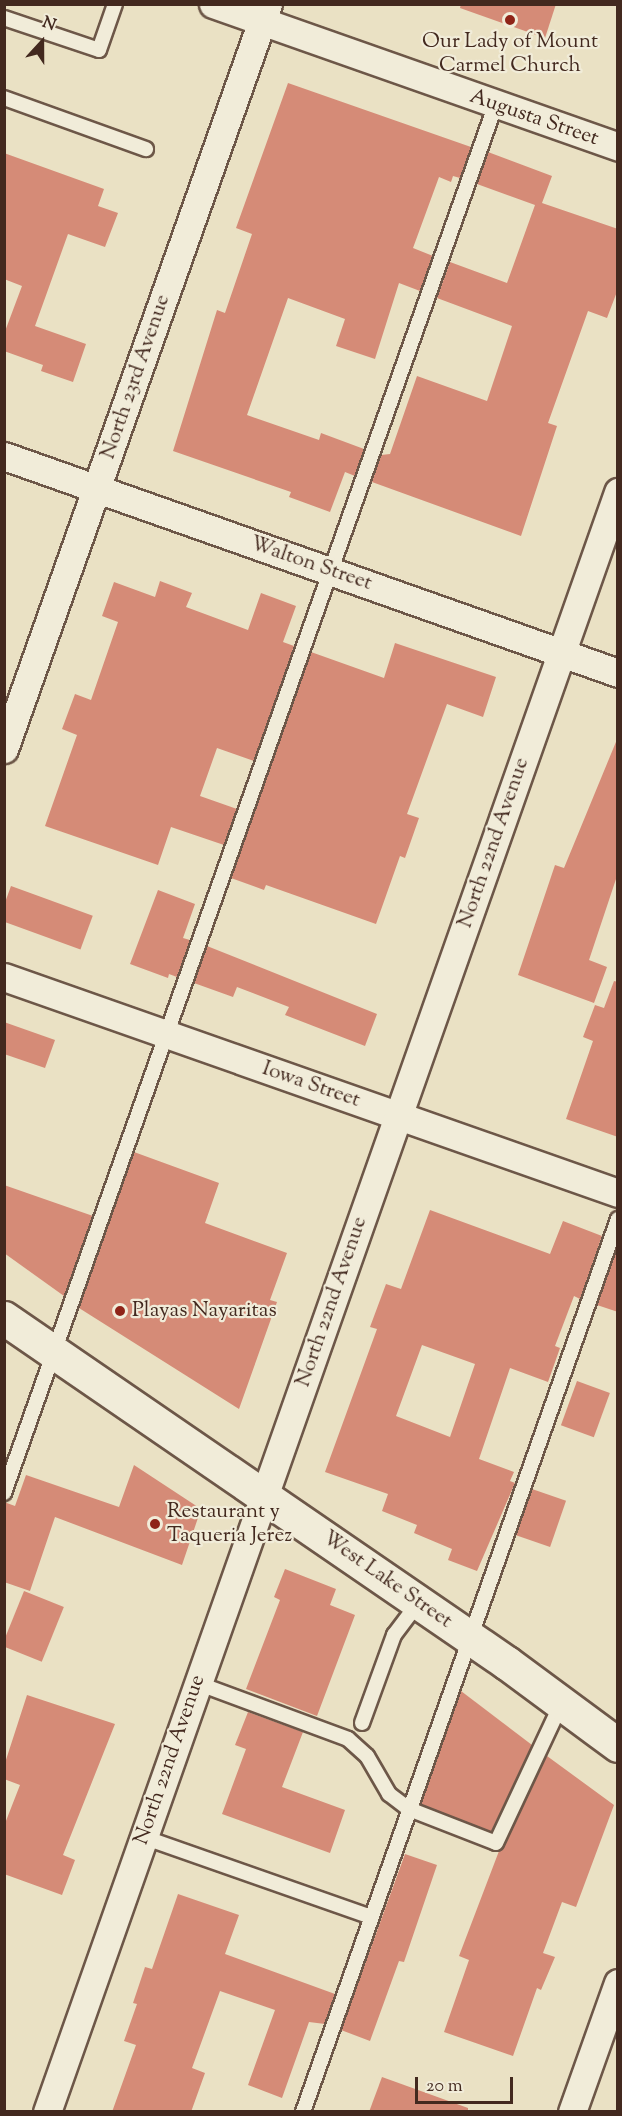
<!DOCTYPE html>
<html>
<head>
<meta charset="utf-8">
<style>
	body { margin:0 }
	#map { position:relative; width:622px; height:2116px; overflow:hidden; background:#eae1c4; font-family:"Sorts Mill Goudy",serif }
	div>[style] { position:absolute }
	[style*='--x'] { left:calc(var(--x)*1px); top:calc(var(--y)*1px); width:calc(var(--w)*1px); rotate:calc(var(--a)*1deg) }
	.building>* { inset:0; background:#d58b77; transform-origin:0 0 }
	.roads { filter:drop-shadow(2px 0 #6d5748) drop-shadow(-2px 0 #6d5748) drop-shadow(0 2px #6d5748) drop-shadow(0 -2px #6d5748) }
	.lane>* { height:14px; margin:-7px; padding:0 7px; transform-origin:7px; border-radius:7px; background:#f1ecd9 }
	.street>* { height:27px; margin:-13.5px; padding:0 13.5px; transform-origin:13.5px; border-radius:13.5px; background:#f1ecd9 }
	.secondary>* { height:33px; margin:-16.5px; padding:0 16.5px; transform-origin:16.5px; border-radius:16.5px; background:#f1ecd9 }
	.dots>* { width:16px; height:16px; translate:-50% -50%; box-sizing:border-box; border:3px solid #f1ecd9; border-radius:50% }
	span { translate:-50% -50%; white-space:nowrap; text-align:center; line-height:1.15; -webkit-text-stroke:4.5px #f1ecd9; paint-order:stroke }
	.poi-label { font-size:21px; color:#43291f }
	.left { translate:0 -50%; text-align:left }
	.street-label { font-size:21px; color:#43291f }
	.frame { position:absolute; inset:0; border:6px solid #43291f; pointer-events:none }
	.north { position:absolute; left:12px; top:12px; width:60px; height:60px; -webkit-text-stroke:4px #f1ecd9; paint-order:stroke; rotate:21deg; font-size:16px; font-weight:700; line-height:24px; text-align:center; color:#43291f }
	.north::after { content:''; display:block; margin:auto; width:21px; height:27px; background:#43291f; clip-path:polygon(50% 0,100% 100%,50% 72%,0 100%) }
	.scale { position:absolute; left:415px; top:2077px; width:98px; height:27px; box-sizing:border-box; border:3px solid #43291f; border-top:0; padding-left:8px; font-size:18px; line-height:21px; white-space:nowrap; color:#43291f; -webkit-text-stroke:4px #f1ecd9; paint-order:stroke }
</style>
</head>
<body>
<div id="map">
	<div class="building">
		<i style="clip-path:polygon(461px 4px,556px 4px,545px 38px,460px 8px)"></i>
		<i style="clip-path:polygon(288px 83px,471px 147px,460px 178px,453px 176px,451px 182px,439px 177px,413px 248px,433px 256px,420px 291px,399px 283px,375px 359px,336px 346px,345px 319px,288px 298px,247px 415px,319px 440px,321px 433px,364px 449px,355px 476px,345px 472px,330px 512px,289px 497px,291px 492px,173px 451px,217px 310px,225px 313px,252px 234px,236px 228px)"></i>
		<i style="clip-path:polygon(488px 152px,552px 176px,542px 203px,618px 229px,618px 289px,607px 318px,588px 311px,548px 423px,557px 426px,521px 536px,372px 482px,381px 455px,390px 454px,417px 376px,487px 401px,512px 326px,437px 298px,450px 262px,507px 283px,535px 205px,477px 184px)"></i>
		<i style="clip-path:polygon(4px 153px,104px 189px,98px 206px,118px 213px,105px 247px,68px 234px,35px 326px,86px 344px,73px 382px,41px 371px,43px 365px,4px 351px,4px 334px,22px 286px,4px 279px)"></i>
		<i style="clip-path:polygon(160px 581px,192px 593px,186px 607px,248px 630px,261px 593px,296px 606px,283px 642px,294px 646px,254px 761px,217px 748px,200px 796px,237px 809px,224px 845px,171px 827px,158px 865px,45px 826px,77px 735px,62px 729px,75px 694px,91px 700px,118px 622px,102px 616px,114px 582px,155px 597px)"></i>
		<i style="clip-path:polygon(395px 643px,496px 677px,483px 717px,447px 704px,407px 814px,419px 818px,405px 858px,400px 856px,376px 924px,266px 885px,264px 890px,231px 878px,311px 652px,384px 678px)"></i>
		<i style="clip-path:polygon(618px 737px,618px 873px,589px 960px,607px 967px,594px 1003px,518px 975px,555px 865px,564px 868px)"></i>
		<i style="left:11px;top:886px;width:87px;height:36px;rotate:20deg"></i>
		<i style="clip-path:polygon(158px 890px,195px 904px,183px 938px,190px 940px,177px 977px,169px 974px,168px 978px,130px 964px)"></i>
		<i style="clip-path:polygon(207px 946px,377px 1014px,365px 1046px,285px 1015px,289px 1007px,237px 987px,233px 997px,194px 983px)"></i>
		<i style="clip-path:polygon(614px 981px,618px 982px,618px 1137px,566px 1119px,593px 1041px,583px 1037px,595px 1005px,604px 1008px)"></i>
		<i style="clip-path:polygon(4px 1022px,55px 1040px,45px 1068px,4px 1054px)"></i>
		<i style="clip-path:polygon(134px 1152px,219px 1183px,205px 1223px,287px 1253px,270px 1300px,277px 1302px,239px 1409px,79px 1308px)"></i>
		<i style="clip-path:polygon(4px 1185px,93px 1216px,64px 1296px,4px 1253px)"></i>
		<i style="clip-path:polygon(evenodd,430px 1210px,550px 1254px,563px 1221px,602px 1236px,580px 1299px,574px 1296px,555px 1346px,560px 1348px,548px 1382px,510px 1368px,479px 1459px,514px 1472px,510px 1481px,515px 1483px,477px 1571px,448px 1560px,452px 1549px,414px 1533px,417px 1525px,382px 1511px,388px 1494px,325px 1472px,377px 1329px,370px 1327px,386px 1284px,401px 1289px,430px 1210px,422px 1345px,475px 1364px,450px 1437px,396px 1416px,422px 1345px)"></i>
		<i style="clip-path:polygon(618px 1247px,618px 1312px,597px 1305px)"></i>
		<i style="left:577px;top:1381px;width:35px;height:47px;rotate:20deg"></i>
		<i style="clip-path:polygon(134px 1465px,201px 1509px,182px 1565px,55px 1517px,30px 1591px,4px 1582px,4px 1502px,15px 1506px,26px 1475px,119px 1507px)"></i>
		<i style="left:532px;top:1489px;width:36px;height:49px;rotate:19deg"></i>
		<i style="clip-path:polygon(285px 1569px,336px 1589px,330px 1605px,355px 1615px,317px 1716px,246px 1689px,280px 1600px,274px 1597px)"></i>
		<i style="left:24px;top:1591px;width:43px;height:59px;rotate:22deg"></i>
		<i style="clip-path:polygon(461px 1691px,532px 1745px,491px 1832px,421px 1804px)"></i>
		<i style="clip-path:polygon(27px 1695px,115px 1724px,63px 1855px,75px 1860px,62px 1895px,4px 1874px,4px 1826px,20px 1785px,4px 1779px,4px 1766px)"></i>
		<i style="clip-path:polygon(248px 1712px,303px 1732px,282px 1787px,345px 1810px,330px 1853px,222px 1814px,246px 1749px,235px 1745px)"></i>
		<i style="clip-path:polygon(547px 1756px,614px 1805px,576px 1907px,562px 1902px,543px 1953px,555px 1957px,541px 1990px,537px 1988px,513px 2056px,444px 2032px,469px 1960px,459px 1956px,499px 1851px)"></i>
		<i style="clip-path:polygon(405px 1854px,437px 1865px,404px 1962px,399px 1961px,370px 2041px,341px 2030px)"></i>
		<i style="clip-path:polygon(178px 1894px,239px 1915px,225px 1954px,335px 1994px,325px 2024px,309px 2022px,282px 2098px,248px 2085px,275px 2010px,220px 1991px,192px 2068px,205px 2073px,191px 2112px,112px 2112px,136px 2045px,124px 2041px,137px 2004px,133px 2003px,145px 1967px,152px 1969px)"></i>
		<i style="clip-path:polygon(382px 2077px,468px 2108px,468px 2112px,369px 2112px)"></i>
	</div>
	<div class="roads">
		<div class="lane">
			<i style="--x:4;--y:18;--w:100;--a:18.6"></i>
			<i style="--x:99;--y:50;--w:49;--a:-70.8"></i>
			<i style="--x:4;--y:98;--w:151;--a:19.8"></i>
			<i style="--x:4;--y:1493;--w:1474;--a:-70.5"></i>
			<i style="--x:197;--y:1683;--w:161;--a:20.3"></i>
			<i style="--x:348;--y:1739;--w:25;--a:42"></i>
			<i style="--x:367;--y:1756;--w:44;--a:59.9"></i>
			<i style="--x:389;--y:1794;--w:25;--a:37"></i>
			<i style="--x:409;--y:1809;--w:93;--a:21.3"></i>
			<i style="--x:496;--y:1843;--w:153;--a:-64.9"></i>
			<i style="--x:362;--y:1723;--w:94;--a:-70"></i>
			<i style="--x:394;--y:1635;--w:41;--a:-52.9"></i>
			<i style="--x:143;--y:1837;--w:242;--a:19.3"></i>
			<i style="--x:303;--y:2112;--w:947;--a:-70.57"></i>
		</div>
		<div class="street">
			<i style="--x:213;--y:4;--w:430;--a:19.4"></i>
			<i style="--x:4;--y:456;--w:651;--a:19.46"></i>
			<i style="--x:4;--y:749;--w:790;--a:-70.49"></i>
			<i style="--x:4;--y:977;--w:651;--a:19.38"></i>
			<i style="--x:47;--y:2112;--w:1718;--a:-70.58"></i>
			<i style="--x:572;--y:2112;--w:137;--a:-70.4"></i>
		</div>
		<div class="secondary">
			<i style="--x:4;--y:1318;--w:610;--a:34.45"></i>
			<i style="--x:507;--y:1663;--w:138;--a:36.5"></i>
		</div>
	</div>
	<div class="dots">
		<i style="left:510px;top:20px;background:#8f2418"></i>
		<i style="left:120px;top:1311px;background:#8f2418"></i>
		<i style="left:155px;top:1524px;background:#8f2418"></i>
	</div>
	<div class="poi-label">
		<span style="left:510px;top:54px">Our Lady of Mount<br>Carmel Church</span>
		<span class="left" style="left:132px;top:1311px">Playas Nayaritas</span>
		<span class="left" style="left:167px;top:1524px">Restaurant y<br>Taqueria Jerez</span>
	</div>
	<div class="street-label">
		<span style="left:534px;top:118px;rotate:19deg">Augusta Street</span>
		<span style="left:136px;top:377px;rotate:-71deg">North 23rd Avenue</span>
		<span style="left:311px;top:564px;rotate:19deg">Walton Street</span>
		<span style="left:494px;top:843px;rotate:-71deg">North 22nd Avenue</span>
		<span style="left:311px;top:1085px;rotate:19deg">Iowa Street</span>
		<span style="left:332px;top:1302px;rotate:-71deg">North 22nd Avenue</span>
		<span style="left:387px;top:1580px;rotate:35deg">West Lake Street</span>
		<span style="left:170px;top:1760px;rotate:-71deg">North 22nd Avenue</span>
	</div>
	<div class="frame"></div>
	<div class="north">N</div>
	<div class="scale">20 m</div>
</div>
</body>
</html>
